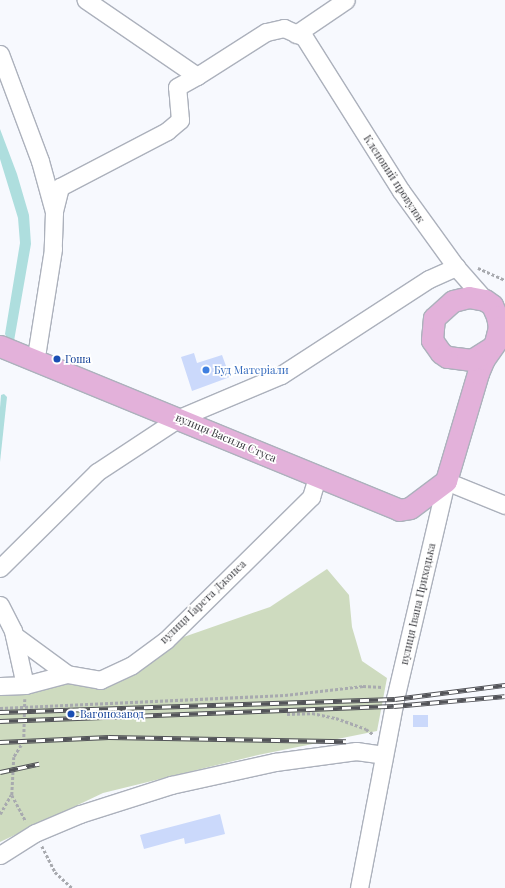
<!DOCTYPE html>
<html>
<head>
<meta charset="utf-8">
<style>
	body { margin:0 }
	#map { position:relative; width:505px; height:888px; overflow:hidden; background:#f7f9fe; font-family:"Playfair Display",serif }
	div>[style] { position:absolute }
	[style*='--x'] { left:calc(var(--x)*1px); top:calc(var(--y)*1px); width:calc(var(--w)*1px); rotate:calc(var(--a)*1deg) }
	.green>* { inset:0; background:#cedbbf }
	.water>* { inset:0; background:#aedede }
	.building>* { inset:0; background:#cbd9fb; transform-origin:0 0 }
	.path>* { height:2.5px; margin-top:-1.25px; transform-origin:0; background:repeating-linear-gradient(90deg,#a8aaaf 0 3px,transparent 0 5px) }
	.roads { filter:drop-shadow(1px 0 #acb1bc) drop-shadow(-1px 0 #acb1bc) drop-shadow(0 1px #acb1bc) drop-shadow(0 -1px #acb1bc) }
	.minor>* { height:17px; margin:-8.5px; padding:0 8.5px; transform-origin:8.5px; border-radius:8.5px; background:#fff }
	.major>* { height:21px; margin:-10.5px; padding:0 10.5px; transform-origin:10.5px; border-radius:10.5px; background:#e3b1da }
	.rail>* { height:4.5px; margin-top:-2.25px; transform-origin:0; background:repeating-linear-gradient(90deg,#fff 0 9px,#535459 0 18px); box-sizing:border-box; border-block:1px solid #535459 }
	.dots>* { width:11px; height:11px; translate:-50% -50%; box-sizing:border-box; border:2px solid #fff; border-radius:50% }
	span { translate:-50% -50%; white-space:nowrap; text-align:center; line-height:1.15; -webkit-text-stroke:3.5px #fff; paint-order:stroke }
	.street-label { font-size:11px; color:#36373c }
	.transit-label { font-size:11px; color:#164399 }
	.left { translate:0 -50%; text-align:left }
	.shop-label { font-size:11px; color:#366cbe }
</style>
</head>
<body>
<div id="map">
	<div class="green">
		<i style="clip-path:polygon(327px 569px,349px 595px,352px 627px,362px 661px,387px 678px,377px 731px,258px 755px,103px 793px,0 842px,0 688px,70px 679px,102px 685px,178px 639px,270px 607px)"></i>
	</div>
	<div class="water">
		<i style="clip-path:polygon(0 129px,17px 174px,29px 215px,31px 244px,14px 341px,9px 342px,5px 334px,20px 243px,18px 218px,0 159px)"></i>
		<i style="clip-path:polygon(4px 394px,7px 397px,0 462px,0 408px,1px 395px)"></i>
	</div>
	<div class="building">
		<i style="clip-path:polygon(194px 353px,197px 363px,222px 355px,230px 377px,192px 391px,181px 357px)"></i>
		<i style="left:413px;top:715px;width:15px;height:12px"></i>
		<i style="clip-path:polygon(220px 814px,225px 834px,185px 844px,184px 838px,144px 849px,140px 835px)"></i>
	</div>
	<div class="path">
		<i style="--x:478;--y:268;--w:30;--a:24"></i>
		<i style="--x:25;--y:699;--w:42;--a:91.4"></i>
		<i style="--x:24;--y:741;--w:19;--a:122"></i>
		<i style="--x:14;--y:757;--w:38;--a:93"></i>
		<i style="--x:12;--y:795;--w:30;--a:62"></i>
		<i style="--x:0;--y:708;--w:285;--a:-2.6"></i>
		<i style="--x:285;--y:695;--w:79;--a:-6.6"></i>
		<i style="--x:363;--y:686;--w:20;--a:3"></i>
		<i style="--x:287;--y:714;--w:25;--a:-2"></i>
		<i style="--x:312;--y:713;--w:25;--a:12"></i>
		<i style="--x:336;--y:718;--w:32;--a:20"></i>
		<i style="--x:366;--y:729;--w:9;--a:36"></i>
		<i style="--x:0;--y:814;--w:22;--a:-60"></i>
		<i style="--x:42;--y:846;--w:29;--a:63"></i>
		<i style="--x:55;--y:872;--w:23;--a:43"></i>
	</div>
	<div class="roads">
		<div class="minor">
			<i style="--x:296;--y:34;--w:60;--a:-34.2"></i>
			<i style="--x:0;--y:54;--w:114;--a:69.5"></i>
			<i style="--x:40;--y:161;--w:53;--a:74.6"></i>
			<i style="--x:54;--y:212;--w:37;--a:92"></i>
			<i style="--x:53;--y:249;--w:102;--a:99"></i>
			<i style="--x:37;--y:350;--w:11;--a:124"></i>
			<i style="--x:54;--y:211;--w:25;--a:-76"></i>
			<i style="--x:60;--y:187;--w:121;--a:-27.6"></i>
			<i style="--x:167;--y:131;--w:17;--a:-40"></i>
			<i style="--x:180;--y:120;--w:33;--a:-95"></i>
			<i style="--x:177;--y:87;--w:23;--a:-29"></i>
			<i style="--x:456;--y:267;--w:44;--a:48.7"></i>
			<i style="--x:0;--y:568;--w:136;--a:-44.7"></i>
			<i style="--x:97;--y:472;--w:98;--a:-33.4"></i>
			<i style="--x:179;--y:418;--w:111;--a:-22.9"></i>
			<i style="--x:281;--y:375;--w:176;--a:-33"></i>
			<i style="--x:429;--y:279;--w:30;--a:-24"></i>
			<i style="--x:456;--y:267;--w:94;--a:-125.9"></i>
			<i style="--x:401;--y:191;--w:182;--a:-122.2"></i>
			<i style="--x:304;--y:37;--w:22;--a:-156"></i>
			<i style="--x:284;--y:28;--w:18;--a:167"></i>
			<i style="--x:266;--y:32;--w:82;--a:147.5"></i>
			<i style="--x:197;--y:76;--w:135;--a:-145.6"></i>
			<i style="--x:0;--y:605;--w:29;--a:63"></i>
			<i style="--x:13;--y:631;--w:55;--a:77.5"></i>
			<i style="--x:25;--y:685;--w:43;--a:-14.7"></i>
			<i style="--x:67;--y:674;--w:34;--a:10"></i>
			<i style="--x:100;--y:680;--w:35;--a:-25"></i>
			<i style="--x:132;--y:665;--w:42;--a:-36.3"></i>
			<i style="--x:166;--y:640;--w:204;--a:-44.6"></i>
			<i style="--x:311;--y:497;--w:21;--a:-73"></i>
			<i style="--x:14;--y:635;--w:66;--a:36.3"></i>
			<i style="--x:0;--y:686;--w:25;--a:-2"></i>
			<i style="--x:0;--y:855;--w:41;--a:-32.2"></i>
			<i style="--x:35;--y:833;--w:49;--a:-22.9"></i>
			<i style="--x:80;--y:814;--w:96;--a:-17.7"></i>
			<i style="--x:171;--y:785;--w:107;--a:-12.5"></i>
			<i style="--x:275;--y:762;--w:82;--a:-7.7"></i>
			<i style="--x:356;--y:751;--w:28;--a:8"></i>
			<i style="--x:359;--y:888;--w:192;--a:-79.2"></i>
			<i style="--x:395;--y:699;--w:224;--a:-76.8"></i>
			<i style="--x:446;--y:481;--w:64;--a:22.1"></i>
		</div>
		<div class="major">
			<i style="--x:0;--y:346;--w:431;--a:22.3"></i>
			<i style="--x:399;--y:510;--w:11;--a:-10"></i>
			<i style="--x:410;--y:508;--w:45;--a:-36.9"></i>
			<i style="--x:446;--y:481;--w:113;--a:-73.5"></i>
			<i style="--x:478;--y:373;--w:15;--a:-67"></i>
			<i style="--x:484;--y:359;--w:37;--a:-55"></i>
			<i style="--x:491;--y:348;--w:22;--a:148"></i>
			<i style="--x:472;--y:360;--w:25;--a:-173"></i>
			<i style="--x:447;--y:357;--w:7;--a:-146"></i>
			<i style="--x:441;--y:353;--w:16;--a:-125"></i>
			<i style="--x:432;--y:340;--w:22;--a:-85"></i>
			<i style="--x:434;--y:318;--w:25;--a:-42"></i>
			<i style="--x:453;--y:301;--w:16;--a:-14"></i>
			<i style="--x:469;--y:297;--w:16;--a:11"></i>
			<i style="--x:485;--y:300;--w:9;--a:36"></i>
			<i style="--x:492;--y:305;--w:12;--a:66"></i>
			<i style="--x:497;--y:316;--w:11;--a:80"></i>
			<i style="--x:499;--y:327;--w:16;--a:104"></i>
		</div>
	</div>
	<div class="rail">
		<i style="--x:0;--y:712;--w:395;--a:-1.9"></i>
		<i style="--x:395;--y:699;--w:111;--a:-7.3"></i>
		<i style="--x:0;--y:721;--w:394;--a:-2.2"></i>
		<i style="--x:394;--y:706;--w:111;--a:-5.1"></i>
		<i style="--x:0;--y:742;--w:109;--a:-2.6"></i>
		<i style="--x:109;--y:737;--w:237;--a:1"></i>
		<i style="--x:0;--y:772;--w:40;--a:-12"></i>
	</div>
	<div class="dots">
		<i style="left:57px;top:359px;background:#1a4fb4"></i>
		<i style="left:206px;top:370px;background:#3f7fe0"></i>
		<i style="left:71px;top:714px;background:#1a4fb4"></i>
	</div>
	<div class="street-label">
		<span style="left:394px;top:179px;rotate:57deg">Кленовий провулок</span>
		<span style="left:226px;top:438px;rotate:23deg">вулиця Василя Стуса</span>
		<span style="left:203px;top:602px;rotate:-44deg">вулиця Ґарета Джонса</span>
		<span style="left:418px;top:604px;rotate:-77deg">вулиця Івана Приходька</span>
	</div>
	<div class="transit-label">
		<span class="left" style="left:65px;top:359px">Гоша</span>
		<span class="left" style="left:80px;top:714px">Вагонозавод</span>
	</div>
	<div class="shop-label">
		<span class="left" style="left:214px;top:370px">Буд Матерiали</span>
	</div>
</div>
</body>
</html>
